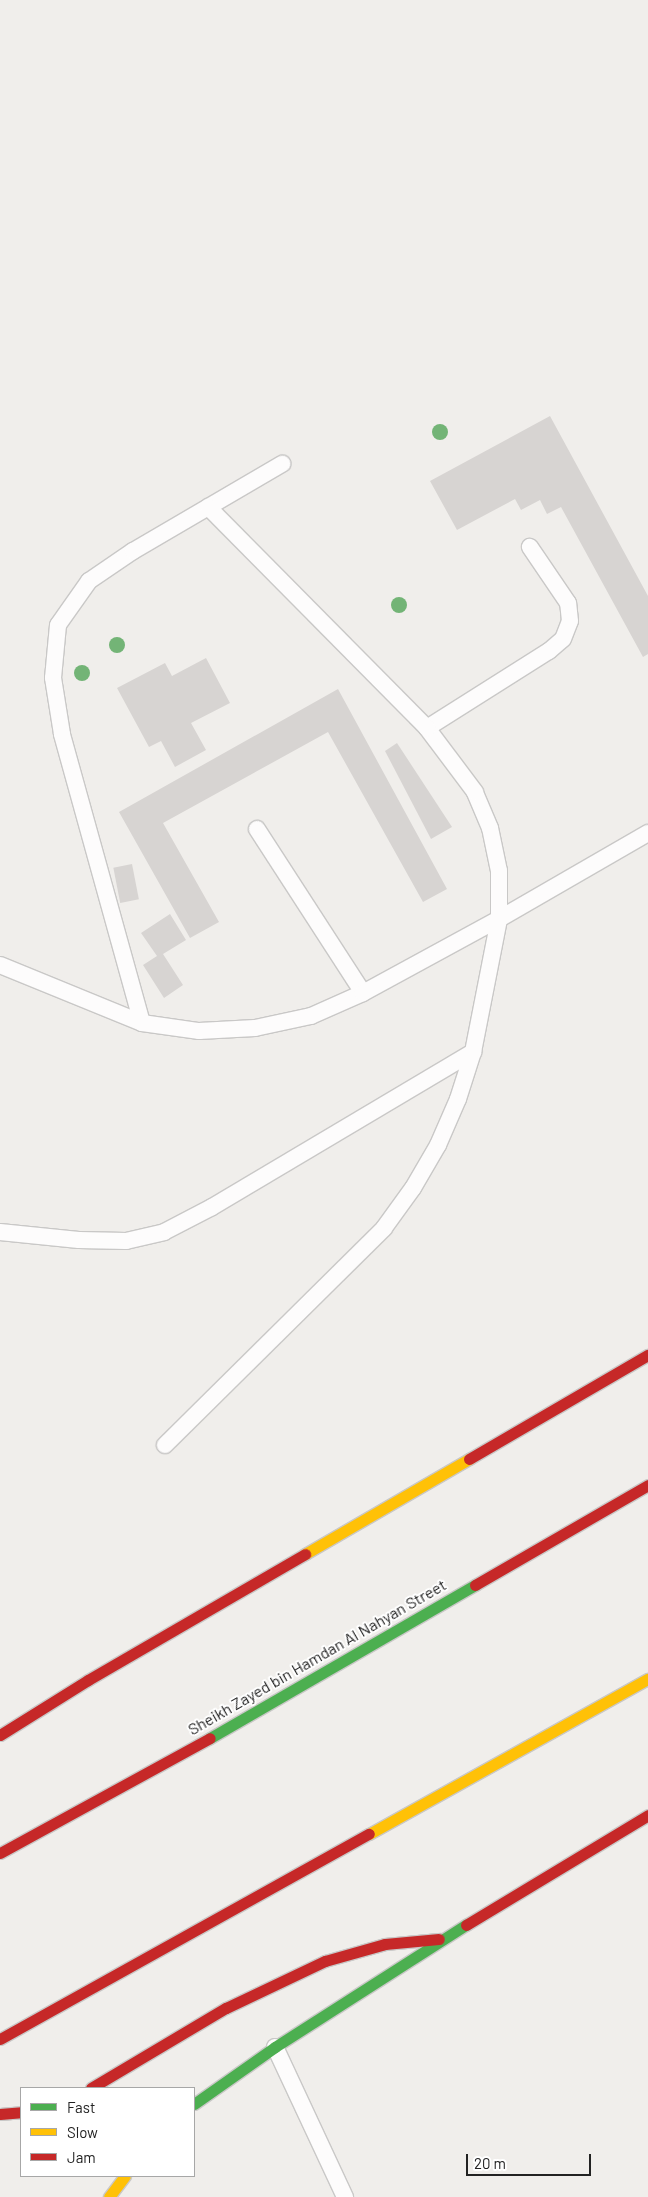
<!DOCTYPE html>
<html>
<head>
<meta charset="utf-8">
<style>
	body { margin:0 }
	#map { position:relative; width:648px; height:2197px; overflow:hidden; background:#f0eeeb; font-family:Barlow,sans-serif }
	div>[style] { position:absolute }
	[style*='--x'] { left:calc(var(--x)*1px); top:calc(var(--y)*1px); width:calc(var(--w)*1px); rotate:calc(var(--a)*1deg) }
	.building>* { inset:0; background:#d7d4d2; transform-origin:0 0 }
	.roads { filter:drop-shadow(1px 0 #c9c8c7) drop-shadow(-1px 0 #c9c8c7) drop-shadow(0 1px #c9c8c7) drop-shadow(0 -1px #c9c8c7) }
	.lane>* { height:16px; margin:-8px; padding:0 8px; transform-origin:8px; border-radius:8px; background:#fdfcfc }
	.fast>* { height:11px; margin:-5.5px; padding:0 5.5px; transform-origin:5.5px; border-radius:5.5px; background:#4caf50 }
	.slow>* { height:11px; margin:-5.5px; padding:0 5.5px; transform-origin:5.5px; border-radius:5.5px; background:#ffc107 }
	.jam>* { height:11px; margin:-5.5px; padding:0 5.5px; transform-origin:5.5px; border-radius:5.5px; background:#c62828 }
	.trees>* { width:16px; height:16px; margin:-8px; border-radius:50%; background:#73b476 }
	span { translate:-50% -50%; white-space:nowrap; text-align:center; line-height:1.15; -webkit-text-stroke:4px #fff; paint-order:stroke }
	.street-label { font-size:16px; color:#222 }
	.legend { position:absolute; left:20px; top:2087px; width:175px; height:90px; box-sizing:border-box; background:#fff; border:1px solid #a7a7a7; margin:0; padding:6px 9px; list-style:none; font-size:15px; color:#222 }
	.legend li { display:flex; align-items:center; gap:10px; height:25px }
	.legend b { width:25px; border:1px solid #a7a7a7 }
	.scale { position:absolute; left:466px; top:2154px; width:125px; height:22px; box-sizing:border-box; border:2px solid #222; border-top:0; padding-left:6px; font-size:15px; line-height:18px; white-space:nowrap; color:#222; -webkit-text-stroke:4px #fff; paint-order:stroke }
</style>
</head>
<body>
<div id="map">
	<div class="building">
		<i style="clip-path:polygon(550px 416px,648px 596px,648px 654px,643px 657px,561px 507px,547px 514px,540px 500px,521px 510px,515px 499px,457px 530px,430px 481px)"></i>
		<i style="clip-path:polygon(206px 658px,230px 703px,191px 723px,206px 750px,175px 767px,161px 741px,149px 747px,117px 688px,165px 663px,172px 676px)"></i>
		<i style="clip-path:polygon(338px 689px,447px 889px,423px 902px,328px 732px,163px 823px,219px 922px,190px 938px,119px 812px)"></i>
		<i style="clip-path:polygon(397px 743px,452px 827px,431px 839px,385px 751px)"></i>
		<i style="left:132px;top:864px;width:36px;height:19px;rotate:79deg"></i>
		<i style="clip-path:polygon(170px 914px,186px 940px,163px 954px,183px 985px,164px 998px,143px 965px,157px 956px,141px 933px)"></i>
	</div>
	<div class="roads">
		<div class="lane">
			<i style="--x:427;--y:728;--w:144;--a:-32.3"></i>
			<i style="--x:549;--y:651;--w:18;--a:-41"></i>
			<i style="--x:563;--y:639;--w:19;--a:-69"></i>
			<i style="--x:570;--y:621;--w:18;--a:-96"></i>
			<i style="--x:568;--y:603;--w:68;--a:-124.2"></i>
			<i style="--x:257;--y:829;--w:195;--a:57.1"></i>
			<i style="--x:0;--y:965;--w:153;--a:22.2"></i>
			<i style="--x:142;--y:1023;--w:58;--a:8"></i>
			<i style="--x:199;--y:1031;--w:56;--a:-3.1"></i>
			<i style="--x:255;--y:1028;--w:57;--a:-12.1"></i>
			<i style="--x:311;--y:1016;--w:57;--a:-23.9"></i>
			<i style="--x:363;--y:993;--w:155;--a:-28.6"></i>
			<i style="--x:499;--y:919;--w:172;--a:-30"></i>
			<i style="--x:142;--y:1023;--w:300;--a:-105.5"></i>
			<i style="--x:62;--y:734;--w:57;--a:-99.1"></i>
			<i style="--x:53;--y:678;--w:53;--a:-84.6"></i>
			<i style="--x:58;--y:625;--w:54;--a:-54.8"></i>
			<i style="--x:89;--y:581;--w:53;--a:-34.3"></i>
			<i style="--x:133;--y:551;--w:173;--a:-30.3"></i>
			<i style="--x:0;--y:1232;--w:79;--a:5.8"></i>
			<i style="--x:79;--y:1240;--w:47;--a:1.2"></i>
			<i style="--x:126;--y:1241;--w:39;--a:-13"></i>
			<i style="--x:164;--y:1232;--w:54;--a:-27.5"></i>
			<i style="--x:212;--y:1207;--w:304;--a:-30.7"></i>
			<i style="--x:165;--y:1445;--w:308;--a:-44.7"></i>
			<i style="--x:384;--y:1228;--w:49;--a:-54.1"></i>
			<i style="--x:413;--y:1188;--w:50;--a:-59.8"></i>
			<i style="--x:438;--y:1145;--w:50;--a:-66.5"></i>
			<i style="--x:458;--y:1099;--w:49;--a:-72.3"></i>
			<i style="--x:473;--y:1052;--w:136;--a:-78.9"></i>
			<i style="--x:499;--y:919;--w:48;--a:-90"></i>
			<i style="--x:499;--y:871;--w:44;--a:-101.8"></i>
			<i style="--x:490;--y:828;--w:39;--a:-113"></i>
			<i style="--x:475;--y:792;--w:80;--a:-126.9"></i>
			<i style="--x:427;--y:728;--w:311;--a:-134.7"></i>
			<i style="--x:275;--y:2047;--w:166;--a:65"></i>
		</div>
		<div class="fast">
			<i style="--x:210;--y:1738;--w:306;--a:-30"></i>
			<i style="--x:194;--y:2104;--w:99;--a:-35.1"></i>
			<i style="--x:275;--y:2047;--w:227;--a:-32.6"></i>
		</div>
		<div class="slow">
			<i style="--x:305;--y:1554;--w:190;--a:-30.1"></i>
			<i style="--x:369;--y:1834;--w:319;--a:-29.1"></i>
			<i style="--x:109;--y:2197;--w:26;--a:-53"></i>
		</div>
		<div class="jam">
			<i style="--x:469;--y:1459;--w:207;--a:-30.2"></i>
			<i style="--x:475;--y:1585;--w:200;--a:-30"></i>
			<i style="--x:0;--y:1735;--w:104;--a:-32"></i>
			<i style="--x:88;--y:1680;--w:251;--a:-30.1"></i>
			<i style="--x:0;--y:1853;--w:239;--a:-28.7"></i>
			<i style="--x:466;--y:1925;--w:213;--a:-31.1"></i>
			<i style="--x:0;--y:2039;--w:422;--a:-29.1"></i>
			<i style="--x:91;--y:2088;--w:157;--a:-30.7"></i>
			<i style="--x:226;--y:2008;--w:110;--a:-25.4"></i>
			<i style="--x:325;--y:1961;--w:62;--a:-15.8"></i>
			<i style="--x:385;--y:1944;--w:54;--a:-5.3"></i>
			<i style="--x:0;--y:2114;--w:21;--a:-5"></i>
		</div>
	</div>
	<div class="trees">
		<i style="left:440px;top:432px"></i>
		<i style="left:399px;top:605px"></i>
		<i style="left:117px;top:645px"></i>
		<i style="left:82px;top:673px"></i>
	</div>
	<div class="street-label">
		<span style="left:317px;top:1657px;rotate:-30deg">Sheikh Zayed bin Hamdan Al Nahyan Street</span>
	</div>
	<ul class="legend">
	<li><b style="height:6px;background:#4caf50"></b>Fast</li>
	<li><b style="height:6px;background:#ffc107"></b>Slow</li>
	<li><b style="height:6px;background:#c62828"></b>Jam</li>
	</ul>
	<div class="scale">20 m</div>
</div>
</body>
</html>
